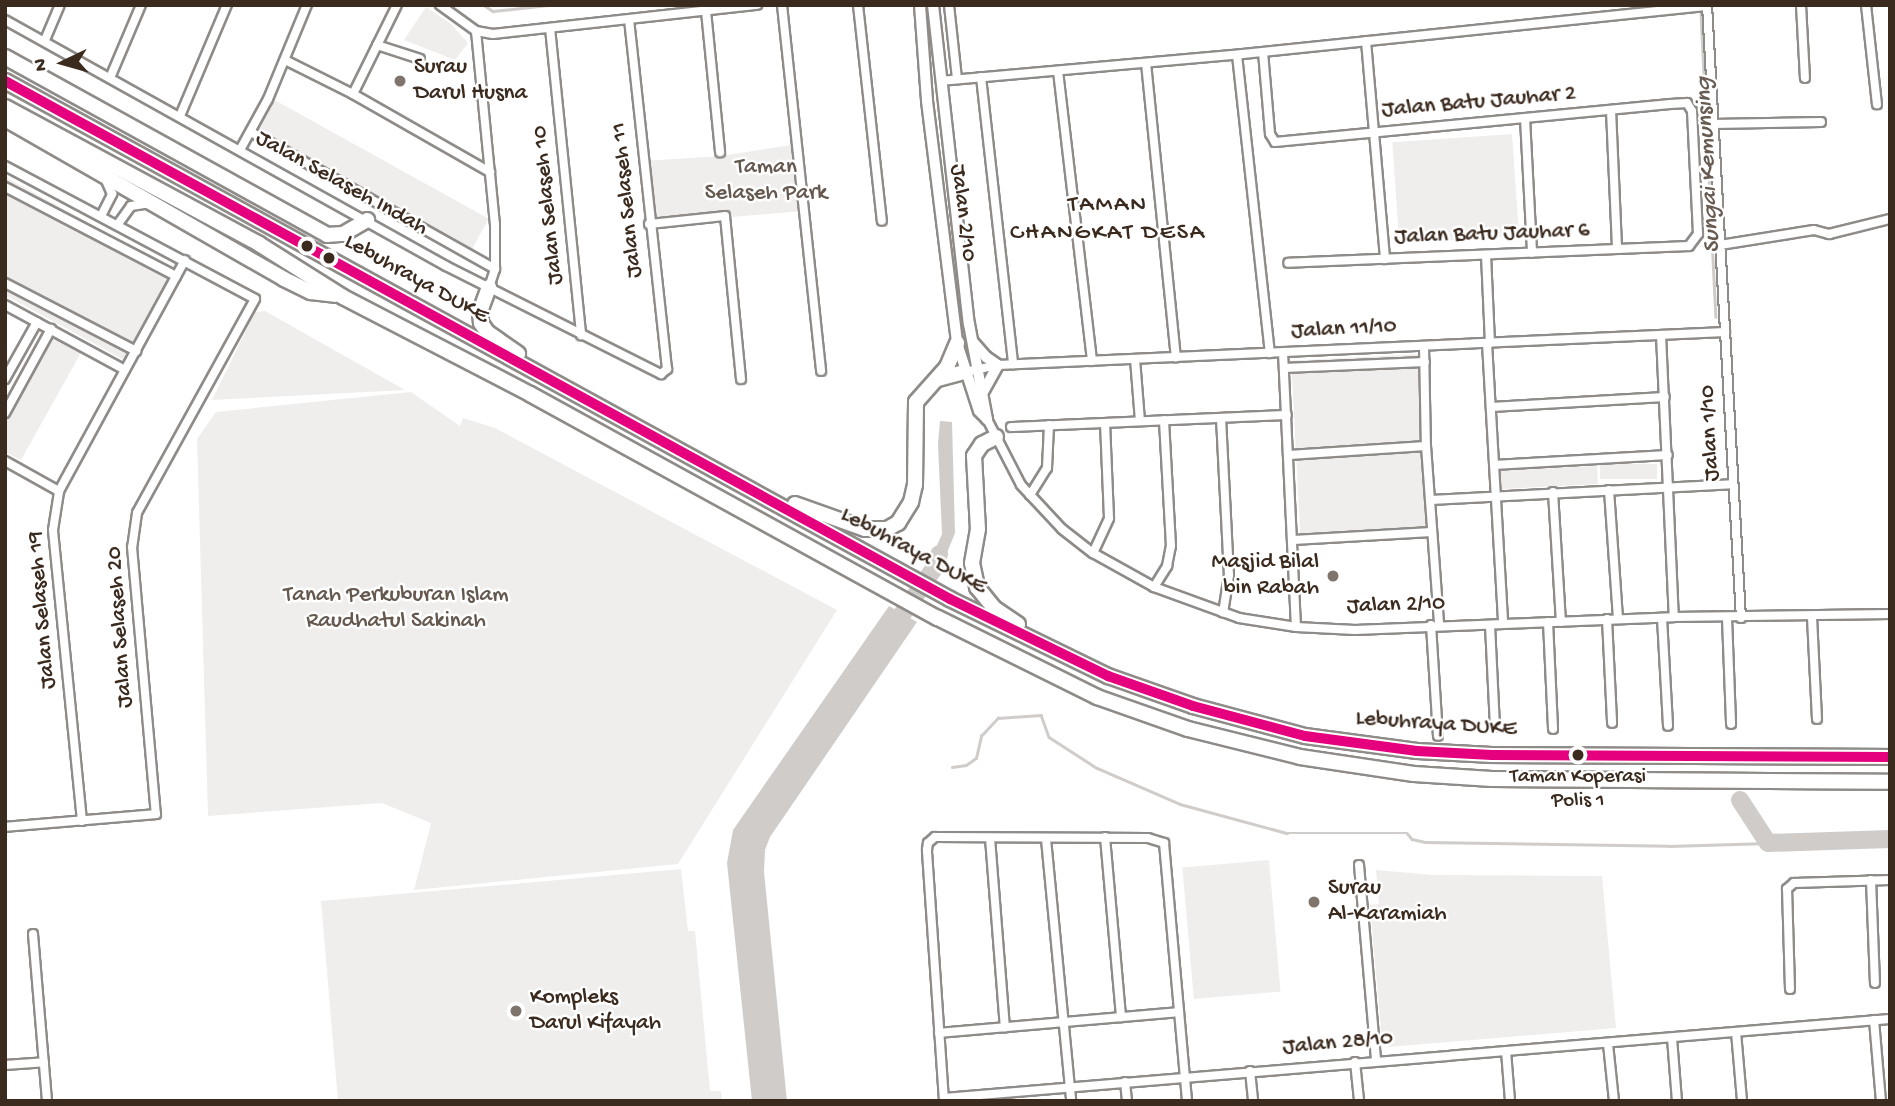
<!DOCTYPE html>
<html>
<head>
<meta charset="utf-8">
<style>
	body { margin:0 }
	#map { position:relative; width:1895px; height:1106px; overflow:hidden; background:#fff; font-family:"Gochi Hand",sans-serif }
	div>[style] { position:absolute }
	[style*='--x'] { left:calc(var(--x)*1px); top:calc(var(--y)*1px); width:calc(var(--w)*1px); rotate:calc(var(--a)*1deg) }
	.built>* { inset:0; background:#efeeed; transform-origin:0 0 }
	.water>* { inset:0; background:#d0ccca }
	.stream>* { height:2.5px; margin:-1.25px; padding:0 1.25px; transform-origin:1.25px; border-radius:1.25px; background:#d0ccca }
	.river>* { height:18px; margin:-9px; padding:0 9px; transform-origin:9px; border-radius:9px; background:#d0ccca }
	.roads { filter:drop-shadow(2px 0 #8e8b88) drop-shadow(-2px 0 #8e8b88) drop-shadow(0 2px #8e8b88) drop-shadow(0 -2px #8e8b88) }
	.street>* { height:8px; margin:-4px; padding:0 4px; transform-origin:4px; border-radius:4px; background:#fff }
	.secondary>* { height:10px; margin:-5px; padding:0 5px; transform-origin:5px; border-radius:5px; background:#fff }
	.highway>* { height:14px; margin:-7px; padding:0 7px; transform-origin:7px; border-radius:7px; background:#fff }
	.bus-1>* { height:10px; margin:-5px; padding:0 5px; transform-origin:5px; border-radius:5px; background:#e5007d }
	.dots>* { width:19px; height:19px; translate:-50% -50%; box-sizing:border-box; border:4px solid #fff; border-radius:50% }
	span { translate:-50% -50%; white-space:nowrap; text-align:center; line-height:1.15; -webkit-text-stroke:5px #fff; paint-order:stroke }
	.bus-label { font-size:21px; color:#3b2a1e }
	.poi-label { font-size:23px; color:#3b2a1e }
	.left { translate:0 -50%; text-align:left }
	.right { translate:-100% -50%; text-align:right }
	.street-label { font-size:23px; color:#3b2a1e }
	.park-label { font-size:23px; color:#65584e }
	.water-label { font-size:24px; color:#685b52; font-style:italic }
	.neighbourhood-label { font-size:24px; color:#3b2a1e; letter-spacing:2px }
	.frame { position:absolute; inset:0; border:7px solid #3b2a1e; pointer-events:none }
	.north { position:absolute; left:28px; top:28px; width:70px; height:70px; -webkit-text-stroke:5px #fff; paint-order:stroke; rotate:265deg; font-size:19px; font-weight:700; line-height:28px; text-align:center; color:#3b2a1e }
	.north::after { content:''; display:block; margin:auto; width:24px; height:32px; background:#3b2a1e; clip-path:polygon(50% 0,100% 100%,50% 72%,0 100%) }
</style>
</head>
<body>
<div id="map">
	<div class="built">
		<i style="clip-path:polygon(426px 7px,451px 24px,468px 43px,455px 60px,404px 40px)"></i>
		<i style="left:271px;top:98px;width:249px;height:36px;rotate:29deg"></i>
		<i style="left:1512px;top:134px;width:102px;height:120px;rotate:86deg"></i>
		<i style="clip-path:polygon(797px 144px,804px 211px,649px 224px,643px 161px,721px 156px)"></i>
		<i style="clip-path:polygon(5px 177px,173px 269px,124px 360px,5px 295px)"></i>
		<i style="clip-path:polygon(265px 311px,405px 390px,212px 400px,255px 312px)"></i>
		<i style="clip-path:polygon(53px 334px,83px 349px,21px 460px,5px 452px,5px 422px)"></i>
		<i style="left:1421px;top:354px;width:174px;height:130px;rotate:87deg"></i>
		<i style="clip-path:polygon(411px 392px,460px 426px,463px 418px,495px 428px,837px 610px,678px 864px,414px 890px,431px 823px,382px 803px,208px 816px,197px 439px,216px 412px)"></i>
		<i style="left:1657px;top:464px;width:15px;height:57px;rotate:90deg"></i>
		<i style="left:1597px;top:466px;width:18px;height:99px;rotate:87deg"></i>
		<i style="left:1269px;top:860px;width:132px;height:87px;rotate:85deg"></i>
		<i style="clip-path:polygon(681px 869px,688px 931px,695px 931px,710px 1091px,721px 1091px,722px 1101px,338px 1101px,321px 901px)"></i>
		<i style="clip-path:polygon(1376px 870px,1433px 875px,1602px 876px,1616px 1028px,1389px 1047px,1382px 1041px,1370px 905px,1379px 904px)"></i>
	</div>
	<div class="water">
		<i style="clip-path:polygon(940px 421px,952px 422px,955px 533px,937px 577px,926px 570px,942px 534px,938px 444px)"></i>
		<i style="clip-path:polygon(889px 606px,917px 622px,770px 837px,765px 850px,764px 872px,787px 1101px,752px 1101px,727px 863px,733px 830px)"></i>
	</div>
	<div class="stream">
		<i style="--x:484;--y:5;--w:11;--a:34"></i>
		<i style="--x:493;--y:11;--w:55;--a:-6.2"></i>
		<i style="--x:1701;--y:13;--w:304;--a:87.2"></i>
		<i style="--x:952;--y:767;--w:14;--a:-8"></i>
		<i style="--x:966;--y:765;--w:12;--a:-35"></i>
		<i style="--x:976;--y:758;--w:23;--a:-77"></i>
		<i style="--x:981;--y:736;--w:25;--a:-47"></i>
		<i style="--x:998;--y:718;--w:43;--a:-4"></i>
		<i style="--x:1041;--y:715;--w:23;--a:70"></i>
		<i style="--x:1049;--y:737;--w:57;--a:32.9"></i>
		<i style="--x:1097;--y:768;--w:90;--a:23.4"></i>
		<i style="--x:1180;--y:804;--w:111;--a:15.2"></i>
		<i style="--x:1287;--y:833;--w:120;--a:0"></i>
		<i style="--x:1407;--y:833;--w:8;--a:50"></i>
		<i style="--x:1412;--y:839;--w:13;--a:13"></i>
		<i style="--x:1425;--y:842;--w:244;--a:0.9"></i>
		<i style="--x:1669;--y:846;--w:99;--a:-1.7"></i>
	</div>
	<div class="river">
		<i style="--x:889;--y:633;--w:77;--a:-55.1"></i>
		<i style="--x:933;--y:570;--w:17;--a:-69"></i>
		<i style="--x:1740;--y:800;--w:51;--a:56.9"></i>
		<i style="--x:1768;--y:843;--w:122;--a:-1.9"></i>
	</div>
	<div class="roads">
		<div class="street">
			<i style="--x:440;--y:5;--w:44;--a:35.8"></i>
			<i style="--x:476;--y:31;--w:17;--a:10"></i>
			<i style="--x:493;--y:34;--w:266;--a:-6.3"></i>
			<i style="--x:782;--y:5;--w:368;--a:83.9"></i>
			<i style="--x:858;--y:5;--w:217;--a:83.7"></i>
			<i style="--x:949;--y:5;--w:74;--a:83.8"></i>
			<i style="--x:1707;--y:5;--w:614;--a:86.83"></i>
			<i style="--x:1801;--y:5;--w:73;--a:86.9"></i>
			<i style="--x:1866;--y:5;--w:100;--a:83.7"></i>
			<i style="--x:706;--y:11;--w:142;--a:84.3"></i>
			<i style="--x:5;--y:20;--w:505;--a:29.15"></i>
			<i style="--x:446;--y:266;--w:241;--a:26.7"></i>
			<i style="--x:661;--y:374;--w:8;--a:-40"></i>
			<i style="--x:667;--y:369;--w:351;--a:-96.2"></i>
			<i style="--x:550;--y:28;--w:309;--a:84.2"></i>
			<i style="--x:476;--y:31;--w:194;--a:84.4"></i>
			<i style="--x:495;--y:224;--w:45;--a:90"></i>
			<i style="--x:495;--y:269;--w:19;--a:108"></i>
			<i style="--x:45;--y:40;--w:38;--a:-67"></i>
			<i style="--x:1366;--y:41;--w:219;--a:85"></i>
			<i style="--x:377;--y:45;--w:45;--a:18"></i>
			<i style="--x:1263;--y:52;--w:82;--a:85.1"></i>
			<i style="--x:1270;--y:134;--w:9;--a:58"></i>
			<i style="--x:1275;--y:142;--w:397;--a:-5.5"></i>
			<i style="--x:1670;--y:104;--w:17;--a:-3"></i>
			<i style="--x:1687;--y:103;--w:9;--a:58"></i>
			<i style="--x:1692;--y:111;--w:123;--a:87.2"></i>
			<i style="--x:1698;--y:234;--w:15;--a:127"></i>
			<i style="--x:1689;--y:246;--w:401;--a:177.6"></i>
			<i style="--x:1237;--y:55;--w:300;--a:83.7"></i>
			<i style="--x:285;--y:60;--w:76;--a:26.6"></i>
			<i style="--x:353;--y:94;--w:158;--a:29.7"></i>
			<i style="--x:1146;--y:63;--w:296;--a:84.2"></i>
			<i style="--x:1058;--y:71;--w:292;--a:83.3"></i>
			<i style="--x:981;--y:77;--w:289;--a:83.6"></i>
			<i style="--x:110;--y:78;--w:79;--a:-67"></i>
			<i style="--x:941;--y:81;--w:302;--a:-5.1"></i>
			<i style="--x:1242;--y:54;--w:467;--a:-5.9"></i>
			<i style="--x:353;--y:94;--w:99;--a:-63.7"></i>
			<i style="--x:1611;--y:110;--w:139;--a:87.5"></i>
			<i style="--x:180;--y:116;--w:121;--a:-67.1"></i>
			<i style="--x:1525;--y:118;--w:135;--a:87"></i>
			<i style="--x:1713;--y:124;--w:108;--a:-1.1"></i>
			<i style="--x:251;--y:132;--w:280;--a:29.3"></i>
			<i style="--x:240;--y:150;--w:58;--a:-61.2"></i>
			<i style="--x:268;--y:99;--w:102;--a:-67.5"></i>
			<i style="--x:5;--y:166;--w:283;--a:28"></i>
			<i style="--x:255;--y:299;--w:244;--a:118.9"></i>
			<i style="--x:137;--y:513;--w:34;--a:98"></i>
			<i style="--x:132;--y:547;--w:268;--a:84.9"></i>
			<i style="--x:156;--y:814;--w:152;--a:175.1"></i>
			<i style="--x:5;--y:187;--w:193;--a:27.5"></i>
			<i style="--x:101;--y:216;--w:25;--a:-63"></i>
			<i style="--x:112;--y:194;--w:17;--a:-114"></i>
			<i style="--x:118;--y:224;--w:22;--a:-54"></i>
			<i style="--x:131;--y:206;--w:18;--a:-9"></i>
			<i style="--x:649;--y:224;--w:76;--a:-6"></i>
			<i style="--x:725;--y:216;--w:164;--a:84.4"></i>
			<i style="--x:1720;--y:245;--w:95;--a:-9.1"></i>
			<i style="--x:1814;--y:230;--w:16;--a:15"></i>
			<i style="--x:1829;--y:234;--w:63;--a:-13.8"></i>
			<i style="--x:1486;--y:255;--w:88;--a:87.4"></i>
			<i style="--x:5;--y:283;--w:148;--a:27.4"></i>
			<i style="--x:5;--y:305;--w:136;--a:28.4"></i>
			<i style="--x:1661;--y:335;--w:282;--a:87.4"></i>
			<i style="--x:1487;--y:343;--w:281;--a:86.7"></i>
			<i style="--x:1424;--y:346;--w:100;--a:88.9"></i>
			<i style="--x:1426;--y:446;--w:179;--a:85.8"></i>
			<i style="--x:1283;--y:352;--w:275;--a:87.3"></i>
			<i style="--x:1135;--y:359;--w:62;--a:85.4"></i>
			<i style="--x:1284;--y:368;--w:141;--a:-2.4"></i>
			<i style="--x:965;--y:372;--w:34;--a:-12"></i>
			<i style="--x:998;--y:365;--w:728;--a:-2.6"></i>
			<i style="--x:5;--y:379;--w:65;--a:-60.7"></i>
			<i style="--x:1491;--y:407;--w:174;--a:-3.3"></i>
			<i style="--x:5;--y:413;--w:96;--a:-61.3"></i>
			<i style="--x:1221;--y:418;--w:157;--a:87.1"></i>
			<i style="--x:1229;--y:575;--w:38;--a:99"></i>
			<i style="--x:987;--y:419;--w:74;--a:62.7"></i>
			<i style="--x:1021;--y:485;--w:60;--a:47"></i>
			<i style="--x:1062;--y:529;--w:39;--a:38"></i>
			<i style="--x:1093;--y:553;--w:70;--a:29.1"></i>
			<i style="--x:1154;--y:587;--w:90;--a:20"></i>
			<i style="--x:1239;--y:618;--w:58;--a:9"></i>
			<i style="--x:1296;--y:627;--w:59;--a:2.9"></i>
			<i style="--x:1355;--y:630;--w:319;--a:-2.3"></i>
			<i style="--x:1674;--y:617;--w:216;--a:-0.8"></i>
			<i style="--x:1011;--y:427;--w:276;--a:-2.5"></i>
			<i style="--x:1289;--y:455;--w:137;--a:-3.8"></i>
			<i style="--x:5;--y:461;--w:62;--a:29.1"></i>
			<i style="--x:1494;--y:465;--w:174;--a:-3.3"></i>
			<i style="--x:1609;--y:490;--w:129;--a:86"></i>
			<i style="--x:1553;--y:492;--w:130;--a:86.5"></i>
			<i style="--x:1030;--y:495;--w:32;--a:-58"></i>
			<i style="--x:1047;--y:468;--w:43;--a:-87.3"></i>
			<i style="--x:1430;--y:500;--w:303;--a:-3"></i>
			<i style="--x:1293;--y:540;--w:139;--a:-3.3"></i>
			<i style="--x:1093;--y:553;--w:38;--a:-65"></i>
			<i style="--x:1109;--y:518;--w:95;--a:-92.4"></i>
			<i style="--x:1154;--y:587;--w:25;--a:-58"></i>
			<i style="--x:1167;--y:566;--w:20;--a:-79"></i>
			<i style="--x:1171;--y:546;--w:126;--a:-93.2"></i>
			<i style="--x:1812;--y:617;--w:102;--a:87.2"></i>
			<i style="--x:1662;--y:618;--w:108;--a:86.8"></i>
			<i style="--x:1727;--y:618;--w:106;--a:87.8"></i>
			<i style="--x:1607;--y:619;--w:104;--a:87.2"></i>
			<i style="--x:1548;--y:622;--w:107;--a:87.3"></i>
			<i style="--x:1431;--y:625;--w:111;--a:86.4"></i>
			<i style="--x:1490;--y:625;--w:102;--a:87.2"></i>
			<i style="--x:82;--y:821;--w:292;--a:-95.7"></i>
			<i style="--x:53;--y:530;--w:39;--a:-81"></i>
			<i style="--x:59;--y:491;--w:263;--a:-61.4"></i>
			<i style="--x:1105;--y:837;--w:181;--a:84.9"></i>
			<i style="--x:990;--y:838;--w:190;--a:85.5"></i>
			<i style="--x:1046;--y:839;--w:263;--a:84.5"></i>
			<i style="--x:1359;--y:865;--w:196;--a:85"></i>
			<i style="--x:1871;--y:880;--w:103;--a:87.8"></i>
			<i style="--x:33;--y:934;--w:168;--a:85.2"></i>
			<i style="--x:1790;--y:989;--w:100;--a:-91.7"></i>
			<i style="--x:1787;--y:889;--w:9;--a:-41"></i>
			<i style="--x:1794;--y:883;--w:96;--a:-1.8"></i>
			<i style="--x:1874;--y:1020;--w:81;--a:85.1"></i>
			<i style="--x:1736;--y:1032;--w:69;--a:85"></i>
			<i style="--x:939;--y:1033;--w:241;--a:-5"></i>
			<i style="--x:1672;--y:1038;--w:63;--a:85.5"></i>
			<i style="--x:1608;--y:1044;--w:57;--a:84"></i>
			<i style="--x:1506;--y:1051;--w:50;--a:85.4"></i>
			<i style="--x:1355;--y:1062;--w:39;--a:84"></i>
			<i style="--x:5;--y:1065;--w:39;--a:-4"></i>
			<i style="--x:1250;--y:1071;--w:30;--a:84"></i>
			<i style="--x:1125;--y:1082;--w:19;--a:84"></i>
			<i style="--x:944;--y:1098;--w:949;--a:-4.77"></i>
			<i style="--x:944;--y:1101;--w:252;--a:-93.9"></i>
			<i style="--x:927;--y:850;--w:7;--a:-82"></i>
			<i style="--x:928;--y:843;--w:9;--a:-41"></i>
			<i style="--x:935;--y:837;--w:213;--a:0.3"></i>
			<i style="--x:1148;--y:838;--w:17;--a:17"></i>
			<i style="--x:1164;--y:843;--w:259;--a:84.9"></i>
		</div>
		<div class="secondary">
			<i style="--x:920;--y:5;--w:96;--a:85.8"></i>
			<i style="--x:927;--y:101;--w:244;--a:82.9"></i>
			<i style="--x:957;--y:343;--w:71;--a:72.1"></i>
			<i style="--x:979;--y:411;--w:11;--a:45"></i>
			<i style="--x:933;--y:5;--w:321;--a:83.6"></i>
			<i style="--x:969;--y:324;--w:97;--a:79.3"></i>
			<i style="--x:973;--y:342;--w:20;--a:49"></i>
			<i style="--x:986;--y:357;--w:14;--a:34"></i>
			<i style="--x:998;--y:365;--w:31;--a:119"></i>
		</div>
		<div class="highway">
			<i style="--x:5;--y:57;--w:368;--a:28.9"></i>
			<i style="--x:327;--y:235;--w:16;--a:-4"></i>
			<i style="--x:343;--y:234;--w:28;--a:-30"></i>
			<i style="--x:5;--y:81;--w:1078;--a:28.73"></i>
			<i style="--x:950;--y:599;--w:176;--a:26"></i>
			<i style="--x:1108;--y:676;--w:90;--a:19.4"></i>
			<i style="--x:1193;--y:706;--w:116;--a:15"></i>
			<i style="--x:1305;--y:736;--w:113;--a:7.6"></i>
			<i style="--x:1417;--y:751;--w:75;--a:3.1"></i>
			<i style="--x:1492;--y:755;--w:398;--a:0.3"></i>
			<i style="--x:5;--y:107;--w:289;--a:28.3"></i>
			<i style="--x:259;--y:244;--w:99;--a:32.2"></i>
			<i style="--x:343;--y:297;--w:211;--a:27.4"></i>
			<i style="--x:530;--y:394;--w:465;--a:28.8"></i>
			<i style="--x:938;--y:618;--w:178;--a:26.4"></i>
			<i style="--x:1097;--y:697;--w:96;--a:19.4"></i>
			<i style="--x:1188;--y:729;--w:115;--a:14"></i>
			<i style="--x:1300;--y:757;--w:115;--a:8.5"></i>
			<i style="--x:1414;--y:774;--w:78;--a:3.7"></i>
			<i style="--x:1492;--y:779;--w:398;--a:0.4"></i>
			<i style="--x:5;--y:119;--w:322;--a:29.8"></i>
			<i style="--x:284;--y:279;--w:30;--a:26"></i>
			<i style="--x:311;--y:292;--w:24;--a:7"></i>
			<i style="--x:489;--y:287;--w:27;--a:110"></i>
			<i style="--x:480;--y:312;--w:11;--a:85"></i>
			<i style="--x:481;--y:323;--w:11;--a:56"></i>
			<i style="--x:487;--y:332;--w:38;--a:35"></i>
			<i style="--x:938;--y:379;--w:28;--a:-15"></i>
			<i style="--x:996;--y:437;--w:16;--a:153"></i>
			<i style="--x:982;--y:444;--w:14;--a:124"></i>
			<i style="--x:974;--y:456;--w:73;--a:86.9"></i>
			<i style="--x:978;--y:529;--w:35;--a:100"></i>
			<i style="--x:972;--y:563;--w:25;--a:78"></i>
			<i style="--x:977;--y:587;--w:27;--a:51"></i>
			<i style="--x:994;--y:608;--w:29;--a:34"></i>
			<i style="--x:795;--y:504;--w:74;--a:19.7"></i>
			<i style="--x:865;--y:529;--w:22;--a:0"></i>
			<i style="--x:887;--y:529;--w:13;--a:-29"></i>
			<i style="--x:898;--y:523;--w:25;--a:-58"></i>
			<i style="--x:911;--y:502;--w:17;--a:-77"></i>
			<i style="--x:915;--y:485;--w:83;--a:-89.3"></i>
			<i style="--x:916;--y:402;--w:47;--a:-48.5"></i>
			<i style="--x:947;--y:367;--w:26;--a:-67"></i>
		</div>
	</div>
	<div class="bus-1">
		<i style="--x:5;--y:81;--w:1078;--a:28.73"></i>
		<i style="--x:950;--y:599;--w:176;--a:26"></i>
		<i style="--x:1108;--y:676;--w:90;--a:19.4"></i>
		<i style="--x:1193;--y:706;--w:116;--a:15"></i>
		<i style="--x:1305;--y:736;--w:113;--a:7.6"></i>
		<i style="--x:1417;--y:751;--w:75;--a:3.1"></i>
		<i style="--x:1492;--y:755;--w:398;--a:0.3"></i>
	</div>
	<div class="dots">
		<i style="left:400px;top:81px;background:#80756d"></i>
		<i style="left:307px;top:246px;background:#3b2a1e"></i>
		<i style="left:329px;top:258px;background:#3b2a1e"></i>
		<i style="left:1333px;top:576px;background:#80756d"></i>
		<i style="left:1578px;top:755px;background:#3b2a1e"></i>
		<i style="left:1314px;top:902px;background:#80756d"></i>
		<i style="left:516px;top:1011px;background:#80756d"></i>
	</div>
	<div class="bus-label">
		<span style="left:1578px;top:790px">Taman Koperasi<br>Polis 1</span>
	</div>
	<div class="poi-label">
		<span class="left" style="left:414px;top:81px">Surau<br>Darul Husna</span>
		<span class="right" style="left:1319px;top:576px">Masjid Bilal<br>bin Rabah</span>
		<span class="left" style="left:1328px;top:902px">Surau<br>Al-Karamiah</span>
		<span class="left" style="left:530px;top:1011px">Kompleks<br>Darul Kifayah</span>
	</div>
	<div class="street-label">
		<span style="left:1479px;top:103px;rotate:-5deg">Jalan Batu Jauhar 2</span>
		<span style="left:341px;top:184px;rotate:29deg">Jalan Selaseh Indah</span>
		<span style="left:628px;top:200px;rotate:-96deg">Jalan Selaseh 11</span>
		<span style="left:549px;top:205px;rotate:-96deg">Jalan Selaseh 10</span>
		<span style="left:962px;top:213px;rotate:83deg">Jalan 2/10</span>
		<span style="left:1492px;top:235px;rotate:-2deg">Jalan Batu Jauhar 6</span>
		<span style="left:416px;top:280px;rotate:29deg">Lebuhraya DUKE</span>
		<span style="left:1344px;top:330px;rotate:-3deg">Jalan 11/10</span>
		<span style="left:1711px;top:433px;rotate:-93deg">Jalan 1/10</span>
		<span style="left:913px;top:552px;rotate:28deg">Lebuhraya DUKE</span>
		<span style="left:1396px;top:606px;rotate:-2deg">Jalan 2/10</span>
		<span style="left:43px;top:610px;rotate:-95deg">Jalan Selaseh 19</span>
		<span style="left:121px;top:627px;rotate:-94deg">Jalan Selaseh 20</span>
		<span style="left:1436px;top:725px;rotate:4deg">Lebuhraya DUKE</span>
		<span style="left:1338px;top:1044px;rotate:-5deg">Jalan 28/10</span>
	</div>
	<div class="park-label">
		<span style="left:766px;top:181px">Taman<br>Selaseh Park</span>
		<span style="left:396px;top:609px">Tanah Perkuburan Islam<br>Raudhatul Sakinah</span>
	</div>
	<div class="water-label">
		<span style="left:1709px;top:165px;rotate:-93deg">Sungai Kemunsing</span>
	</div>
	<div class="neighbourhood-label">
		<span style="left:1108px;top:220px">TAMAN<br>CHANGKAT DESA</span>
	</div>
	<div class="frame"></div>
	<div class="north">N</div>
</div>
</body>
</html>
